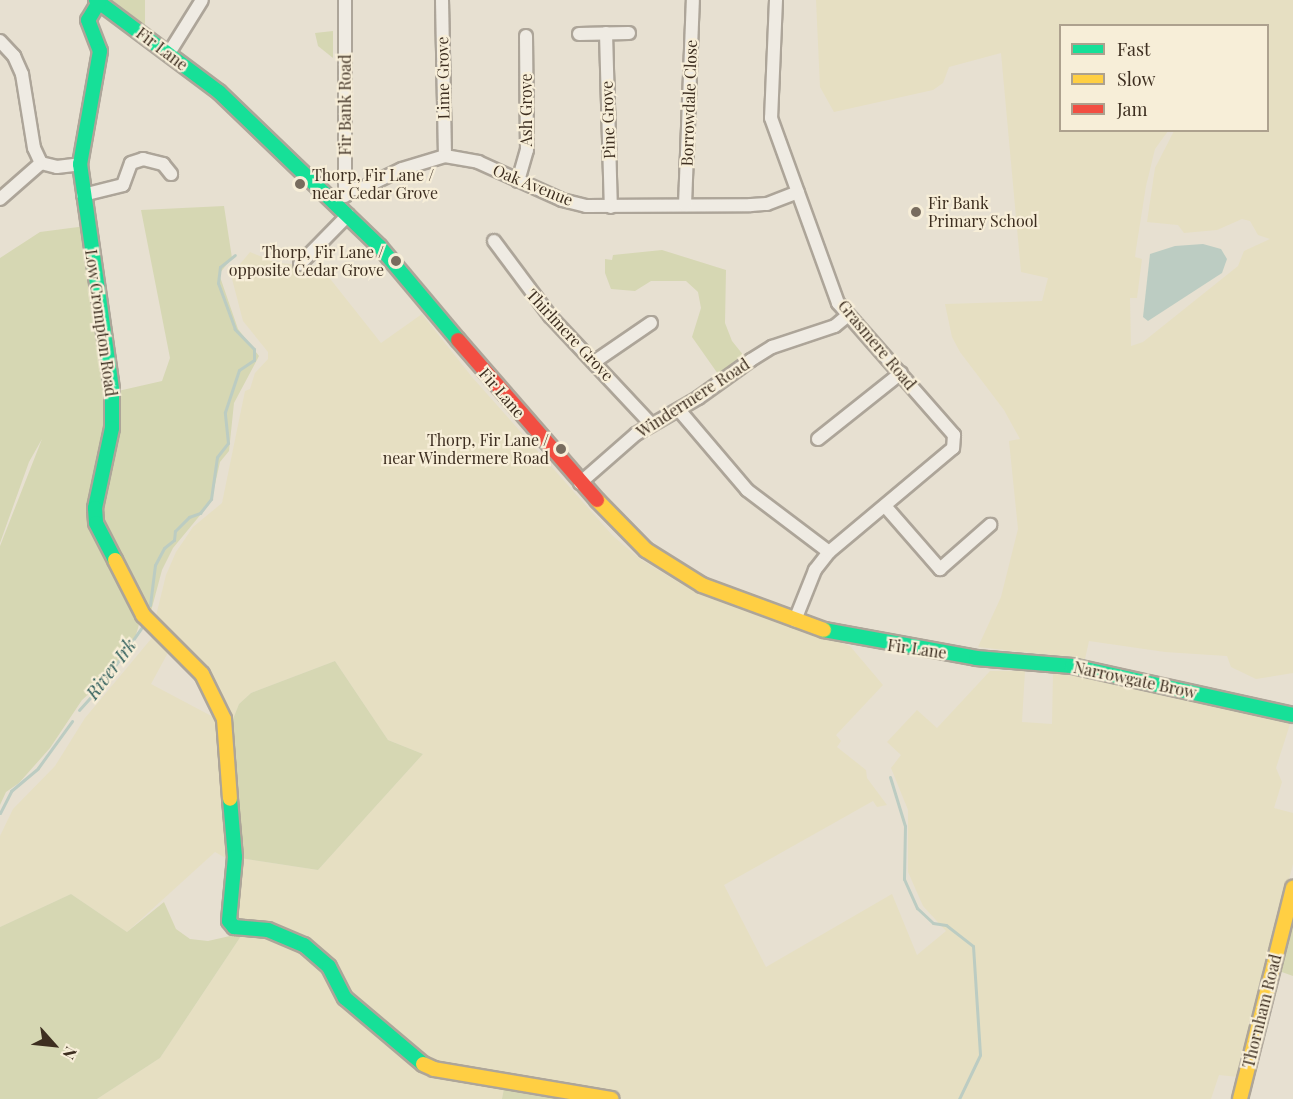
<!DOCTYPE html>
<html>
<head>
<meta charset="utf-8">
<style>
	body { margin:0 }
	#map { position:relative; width:1293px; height:1099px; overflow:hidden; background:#e7e0d1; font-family:"Playfair Display",serif }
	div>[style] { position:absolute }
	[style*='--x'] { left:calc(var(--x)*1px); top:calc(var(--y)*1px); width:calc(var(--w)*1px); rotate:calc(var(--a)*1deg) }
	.farmland>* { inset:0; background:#e6dfc2 }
	.green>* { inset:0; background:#d6d7b3 }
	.water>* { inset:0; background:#bcccc2 }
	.stream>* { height:3px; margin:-1.5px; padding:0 1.5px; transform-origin:1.5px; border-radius:1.5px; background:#bcccc2 }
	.roads { filter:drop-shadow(2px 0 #ada599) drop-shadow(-2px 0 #ada599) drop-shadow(0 2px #ada599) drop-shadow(0 -2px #ada599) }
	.street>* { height:12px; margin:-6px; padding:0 6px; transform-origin:6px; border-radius:6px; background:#efebe3 }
	.fast>* { height:14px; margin:-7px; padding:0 7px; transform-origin:7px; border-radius:7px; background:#16e098 }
	.slow>* { height:14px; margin:-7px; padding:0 7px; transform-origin:7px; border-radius:7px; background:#ffcf43 }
	.jam>* { height:14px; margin:-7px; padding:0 7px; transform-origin:7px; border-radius:7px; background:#f24e42 }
	.dots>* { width:16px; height:16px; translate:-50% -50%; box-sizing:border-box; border:3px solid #f7eed8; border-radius:50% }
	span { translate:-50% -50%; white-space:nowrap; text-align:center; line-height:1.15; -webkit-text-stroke:4.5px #f7eed8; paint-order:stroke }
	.street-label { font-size:16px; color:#3d2e20 }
	.poi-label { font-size:16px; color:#3d2e20 }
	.left { translate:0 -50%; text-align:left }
	.right { translate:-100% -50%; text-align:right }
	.water-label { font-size:18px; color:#2f5d5a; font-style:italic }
	.legend { position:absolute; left:1059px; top:24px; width:210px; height:108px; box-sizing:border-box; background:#f7eed8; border:2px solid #ada18e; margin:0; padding:8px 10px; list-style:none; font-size:18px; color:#3d2e20 }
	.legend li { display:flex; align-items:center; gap:12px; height:30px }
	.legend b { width:30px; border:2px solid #ada18e }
	.north { position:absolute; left:24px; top:1015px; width:60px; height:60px; -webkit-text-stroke:4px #f7eed8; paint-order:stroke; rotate:117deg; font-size:16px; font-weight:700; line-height:24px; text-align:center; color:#3d2e20 }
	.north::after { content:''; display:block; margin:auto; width:21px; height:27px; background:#3d2e20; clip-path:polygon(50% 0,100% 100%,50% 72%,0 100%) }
</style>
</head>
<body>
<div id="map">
	<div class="farmland">
		<i style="clip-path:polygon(evenodd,816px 0,1293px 0,1293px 673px,1256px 679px,1231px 667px,1227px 656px,1165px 652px,1089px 641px,1085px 659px,978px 647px,1001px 597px,1018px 529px,1009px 441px,1020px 439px,1004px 410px,960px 352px,952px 337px,945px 304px,1042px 301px,1048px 278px,1021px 272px,1001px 53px,949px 67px,943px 83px,933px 90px,834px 112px,820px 87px,816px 0,1060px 26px,1268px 26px,1268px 130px,1174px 131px,1155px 168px,1147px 222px,1178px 225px,1184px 233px,1217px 230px,1242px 219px,1250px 221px,1258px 235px,1270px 239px,1244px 251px,1238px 266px,1143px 342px,1131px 346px,1130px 298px,1137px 298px,1142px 259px,1135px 257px,1136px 249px,1146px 186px,1155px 149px,1168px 131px,1060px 130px,1060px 26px)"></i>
		<i style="clip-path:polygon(250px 252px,277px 263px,320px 266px,381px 343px,422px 314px,472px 377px,613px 536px,640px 559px,683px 585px,850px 646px,883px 685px,836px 735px,841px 741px,837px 747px,866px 770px,867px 778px,887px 805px,877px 807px,873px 801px,724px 885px,766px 967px,892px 894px,917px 955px,946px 931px,923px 906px,908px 872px,908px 810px,891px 768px,901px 755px,887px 742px,917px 710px,937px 728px,990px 671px,1025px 671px,1022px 722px,1052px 724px,1053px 672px,1147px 688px,1290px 724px,1276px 768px,1282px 782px,1274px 808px,1293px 813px,1293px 864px,1238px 1077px,1219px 1075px,1211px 1099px,624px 1099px,427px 1063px,419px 1057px,415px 1064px,435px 1073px,505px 1083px,502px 1099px,97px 1099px,160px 1058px,243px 933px,295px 945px,326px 971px,338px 966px,298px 936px,239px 923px,232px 918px,229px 910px,240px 858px,318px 870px,423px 754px,388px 740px,335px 661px,251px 693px,239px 704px,231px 724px,200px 666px,155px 620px,166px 575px,176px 552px,193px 527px,222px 503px,245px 391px,250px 389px,255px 373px,268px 359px,268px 352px,243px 321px,231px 275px)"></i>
		<i style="clip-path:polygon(156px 633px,171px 647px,151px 684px,219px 720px,231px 861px,215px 852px,127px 932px,71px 894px,0 927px,0 836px,13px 809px,55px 766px,85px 718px)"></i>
	</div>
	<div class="green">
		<i style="clip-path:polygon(110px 0,145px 0,145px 29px,110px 4px)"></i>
		<i style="clip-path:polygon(333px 31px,333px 58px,318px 46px,315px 33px)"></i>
		<i style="clip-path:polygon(224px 206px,232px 258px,219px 274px,238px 329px,259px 356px,234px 403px,229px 451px,220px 462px,211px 502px,173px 548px,162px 570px,150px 615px,99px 508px,118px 391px,162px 381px,170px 358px,141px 210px)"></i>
		<i style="clip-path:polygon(86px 226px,109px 406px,92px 506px,141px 618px,135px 638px,102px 682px,82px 700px,50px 748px,19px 783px,6px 792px,0 805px,0 546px,42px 439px,29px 462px,0 543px,0 258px,40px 232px)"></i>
		<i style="clip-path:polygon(662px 250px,726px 270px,725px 323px,732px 341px,744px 356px,718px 374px,692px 337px,701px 308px,698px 292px,686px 281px,651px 281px,635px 291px,611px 289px,605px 273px,605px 259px,612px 260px,613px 255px)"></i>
		<i style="clip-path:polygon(335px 661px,388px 740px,423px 754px,318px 870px,240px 858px,231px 724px,239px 704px,251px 693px)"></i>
		<i style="clip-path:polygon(71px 894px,127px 932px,164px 902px,176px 929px,190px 939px,208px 941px,243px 933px,160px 1058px,97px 1099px,0 1099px,0 927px)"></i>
		<i style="clip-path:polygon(1293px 918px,1293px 976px,1279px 971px)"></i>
		<i style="clip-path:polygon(505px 1083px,598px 1099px,502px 1099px)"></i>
	</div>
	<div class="water">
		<i style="clip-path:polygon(1203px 244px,1221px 249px,1227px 259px,1222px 273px,1148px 321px,1143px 317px,1150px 254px,1175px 246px)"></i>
	</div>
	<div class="stream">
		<i style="--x:150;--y:605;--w:40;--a:-82.9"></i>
		<i style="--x:155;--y:565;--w:19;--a:-62"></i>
		<i style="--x:164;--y:548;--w:13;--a:-39"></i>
		<i style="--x:174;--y:540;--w:9;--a:-84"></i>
		<i style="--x:175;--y:531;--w:20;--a:-45"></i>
		<i style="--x:189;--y:517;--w:12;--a:-20"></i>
		<i style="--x:200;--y:513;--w:18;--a:-52"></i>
		<i style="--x:211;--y:499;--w:42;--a:-81.9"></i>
		<i style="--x:217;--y:457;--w:18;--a:-52"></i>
		<i style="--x:228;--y:443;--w:31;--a:-96"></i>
		<i style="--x:225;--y:412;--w:44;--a:-71.6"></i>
		<i style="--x:239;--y:370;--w:18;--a:-34"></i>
		<i style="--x:254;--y:360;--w:11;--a:-90"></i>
		<i style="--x:254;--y:349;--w:28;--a:-134"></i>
		<i style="--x:235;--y:329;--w:49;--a:-110.3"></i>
		<i style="--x:218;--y:283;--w:16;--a:-83"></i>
		<i style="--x:220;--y:267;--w:19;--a:-39"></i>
		<i style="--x:79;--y:710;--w:36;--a:-48"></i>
		<i style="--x:103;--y:683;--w:68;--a:-55.1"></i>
		<i style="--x:890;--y:777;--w:51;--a:73"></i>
		<i style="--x:905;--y:826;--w:53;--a:91.1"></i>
		<i style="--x:904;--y:879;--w:32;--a:66"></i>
		<i style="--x:917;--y:908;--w:22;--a:43"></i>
		<i style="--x:933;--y:923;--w:13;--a:9"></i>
		<i style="--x:946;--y:925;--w:34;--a:38"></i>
		<i style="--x:973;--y:946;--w:109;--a:86.3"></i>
		<i style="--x:980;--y:1055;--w:49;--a:115.5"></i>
		<i style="--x:0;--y:813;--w:25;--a:-63"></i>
		<i style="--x:11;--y:791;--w:35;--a:-40"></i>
		<i style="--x:38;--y:768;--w:58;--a:-54.1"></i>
	</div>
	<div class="roads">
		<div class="street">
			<i style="--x:442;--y:0;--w:156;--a:88.9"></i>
			<i style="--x:776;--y:0;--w:118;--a:92.4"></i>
			<i style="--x:771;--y:118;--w:197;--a:70.1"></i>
			<i style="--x:838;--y:303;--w:176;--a:48.7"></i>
			<i style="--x:954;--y:435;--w:13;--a:94"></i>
			<i style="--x:953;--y:448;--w:162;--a:140"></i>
			<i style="--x:829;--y:552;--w:23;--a:128"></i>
			<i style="--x:815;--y:570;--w:54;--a:111.8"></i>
			<i style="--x:606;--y:33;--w:174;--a:88.4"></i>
			<i style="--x:579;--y:34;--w:50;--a:-1.1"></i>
			<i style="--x:0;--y:41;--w:21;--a:47"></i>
			<i style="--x:14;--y:56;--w:20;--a:66"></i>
			<i style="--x:22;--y:74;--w:75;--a:80.8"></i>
			<i style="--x:34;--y:148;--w:17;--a:65"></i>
			<i style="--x:169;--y:53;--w:62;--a:-58.1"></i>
			<i style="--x:41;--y:163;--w:16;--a:14"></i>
			<i style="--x:57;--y:167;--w:23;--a:-7"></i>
			<i style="--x:518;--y:181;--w:32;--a:-74"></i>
			<i style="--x:527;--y:150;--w:114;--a:-90.5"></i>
			<i style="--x:346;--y:190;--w:17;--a:-7"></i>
			<i style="--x:363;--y:188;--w:43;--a:-26"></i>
			<i style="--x:402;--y:169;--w:45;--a:-16.8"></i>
			<i style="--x:445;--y:156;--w:34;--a:10"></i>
			<i style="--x:478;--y:162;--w:92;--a:24.3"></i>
			<i style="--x:562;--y:200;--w:25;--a:14"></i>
			<i style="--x:586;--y:206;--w:165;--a:-0.3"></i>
			<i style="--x:751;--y:205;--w:16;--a:-4"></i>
			<i style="--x:767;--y:204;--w:33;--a:-21"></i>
			<i style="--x:83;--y:195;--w:41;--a:-14"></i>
			<i style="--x:123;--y:185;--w:23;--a:-70"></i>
			<i style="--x:131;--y:163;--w:13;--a:-18"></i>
			<i style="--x:143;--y:159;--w:21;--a:14"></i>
			<i style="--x:163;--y:164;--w:13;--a:51"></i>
			<i style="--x:345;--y:196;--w:196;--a:-90"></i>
			<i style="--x:0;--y:199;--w:55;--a:-41.3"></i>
			<i style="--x:685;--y:205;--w:205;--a:-87.8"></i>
			<i style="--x:494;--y:241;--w:94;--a:53.3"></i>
			<i style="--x:550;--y:316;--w:148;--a:46.9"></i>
			<i style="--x:300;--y:264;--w:69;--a:-45.6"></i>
			<i style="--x:594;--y:362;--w:69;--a:-34.4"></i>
			<i style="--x:679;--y:410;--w:105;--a:49.6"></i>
			<i style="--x:747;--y:490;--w:103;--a:37.1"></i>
			<i style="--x:818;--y:439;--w:106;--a:-38.5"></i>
			<i style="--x:580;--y:483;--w:74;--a:-41.2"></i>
			<i style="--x:636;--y:434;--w:72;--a:-30.1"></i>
			<i style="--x:698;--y:398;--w:65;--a:-35.6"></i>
			<i style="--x:751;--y:360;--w:25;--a:-32"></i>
			<i style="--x:772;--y:347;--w:66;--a:-18.4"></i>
			<i style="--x:835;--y:326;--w:17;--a:-40"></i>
			<i style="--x:885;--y:506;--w:84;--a:48.9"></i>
			<i style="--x:940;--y:569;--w:67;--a:-41.3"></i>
		</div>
		<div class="fast">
			<i style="--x:96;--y:0;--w:154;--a:36.8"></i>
			<i style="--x:219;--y:92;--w:223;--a:43.9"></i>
			<i style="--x:380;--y:247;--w:121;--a:50"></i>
			<i style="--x:99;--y:2;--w:21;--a:121"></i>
			<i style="--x:88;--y:20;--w:33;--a:69"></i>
			<i style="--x:100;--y:51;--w:115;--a:100"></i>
			<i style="--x:80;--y:164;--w:228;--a:81.9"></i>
			<i style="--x:112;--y:390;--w:38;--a:90"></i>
			<i style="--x:112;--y:428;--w:82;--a:102"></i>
			<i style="--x:95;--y:508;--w:15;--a:86"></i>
			<i style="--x:96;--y:523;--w:42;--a:62.8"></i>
			<i style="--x:824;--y:630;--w:155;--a:10.4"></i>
			<i style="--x:976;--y:658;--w:96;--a:4.8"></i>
			<i style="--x:1072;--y:666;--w:226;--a:12.5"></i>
			<i style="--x:230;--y:799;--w:58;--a:85.1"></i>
			<i style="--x:235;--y:857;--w:64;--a:95.4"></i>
			<i style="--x:229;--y:921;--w:8;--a:50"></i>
			<i style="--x:234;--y:927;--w:34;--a:5"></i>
			<i style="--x:268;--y:930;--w:39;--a:23"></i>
			<i style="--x:304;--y:945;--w:33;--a:41"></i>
			<i style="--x:329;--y:967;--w:35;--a:63"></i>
			<i style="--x:345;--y:998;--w:102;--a:40.2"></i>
		</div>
		<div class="slow">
			<i style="--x:597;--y:500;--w:70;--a:45.6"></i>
			<i style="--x:646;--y:550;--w:66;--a:32"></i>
			<i style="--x:702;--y:585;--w:130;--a:20.2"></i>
			<i style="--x:115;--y:560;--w:62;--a:63"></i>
			<i style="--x:143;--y:615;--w:83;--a:45"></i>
			<i style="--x:202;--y:674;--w:50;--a:63.9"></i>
			<i style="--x:224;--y:719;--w:80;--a:85.7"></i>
			<i style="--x:423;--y:1064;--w:12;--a:24"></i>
			<i style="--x:434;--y:1069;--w:180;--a:9.6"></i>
			<i style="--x:1240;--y:1099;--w:218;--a:-75.9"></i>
		</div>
		<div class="jam">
			<i style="--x:458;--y:340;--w:212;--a:49"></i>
		</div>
	</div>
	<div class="dots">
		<i style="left:300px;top:184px;background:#786c5e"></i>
		<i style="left:916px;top:212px;background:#786c5e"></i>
		<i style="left:396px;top:261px;background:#786c5e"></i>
		<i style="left:561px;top:449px;background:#786c5e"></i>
	</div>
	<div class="street-label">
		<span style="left:162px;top:49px;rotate:37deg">Fir Lane</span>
		<span style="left:443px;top:78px;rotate:-91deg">Lime Grove</span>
		<span style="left:689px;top:103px;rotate:-88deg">Borrowdale Close</span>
		<span style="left:345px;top:105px;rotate:-90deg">Fir Bank Road</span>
		<span style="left:526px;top:110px;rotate:-90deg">Ash Grove</span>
		<span style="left:608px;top:120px;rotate:-92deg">Pine Grove</span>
		<span style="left:533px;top:185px;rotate:22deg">Oak Avenue</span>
		<span style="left:101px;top:323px;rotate:82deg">Low Crompton Road</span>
		<span style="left:570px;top:335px;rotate:47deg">Thirlmere Grove</span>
		<span style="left:877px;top:345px;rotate:50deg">Grasmere Road</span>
		<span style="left:502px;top:393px;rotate:49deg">Fir Lane</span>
		<span style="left:693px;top:398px;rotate:-33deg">Windermere Road</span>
		<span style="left:917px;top:649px;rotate:8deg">Fir Lane</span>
		<span style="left:1135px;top:680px;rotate:12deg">Narrowgate Brow</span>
		<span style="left:1262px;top:1011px;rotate:-76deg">Thornham Road</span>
	</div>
	<div class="poi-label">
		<span class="left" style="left:312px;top:184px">Thorp, Fir Lane /<br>near Cedar Grove</span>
		<span class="left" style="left:928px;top:212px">Fir Bank<br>Primary School</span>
		<span class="right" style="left:384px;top:261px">Thorp, Fir Lane /<br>opposite Cedar Grove</span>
		<span class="right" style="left:549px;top:449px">Thorp, Fir Lane /<br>near Windermere Road</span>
	</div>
	<div class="water-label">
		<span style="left:111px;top:669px;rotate:-53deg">River Irk</span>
	</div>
	<ul class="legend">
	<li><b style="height:8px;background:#16e098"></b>Fast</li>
	<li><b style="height:8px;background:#ffcf43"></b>Slow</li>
	<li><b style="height:8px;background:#f24e42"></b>Jam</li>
	</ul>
	<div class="north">N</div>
</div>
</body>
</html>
